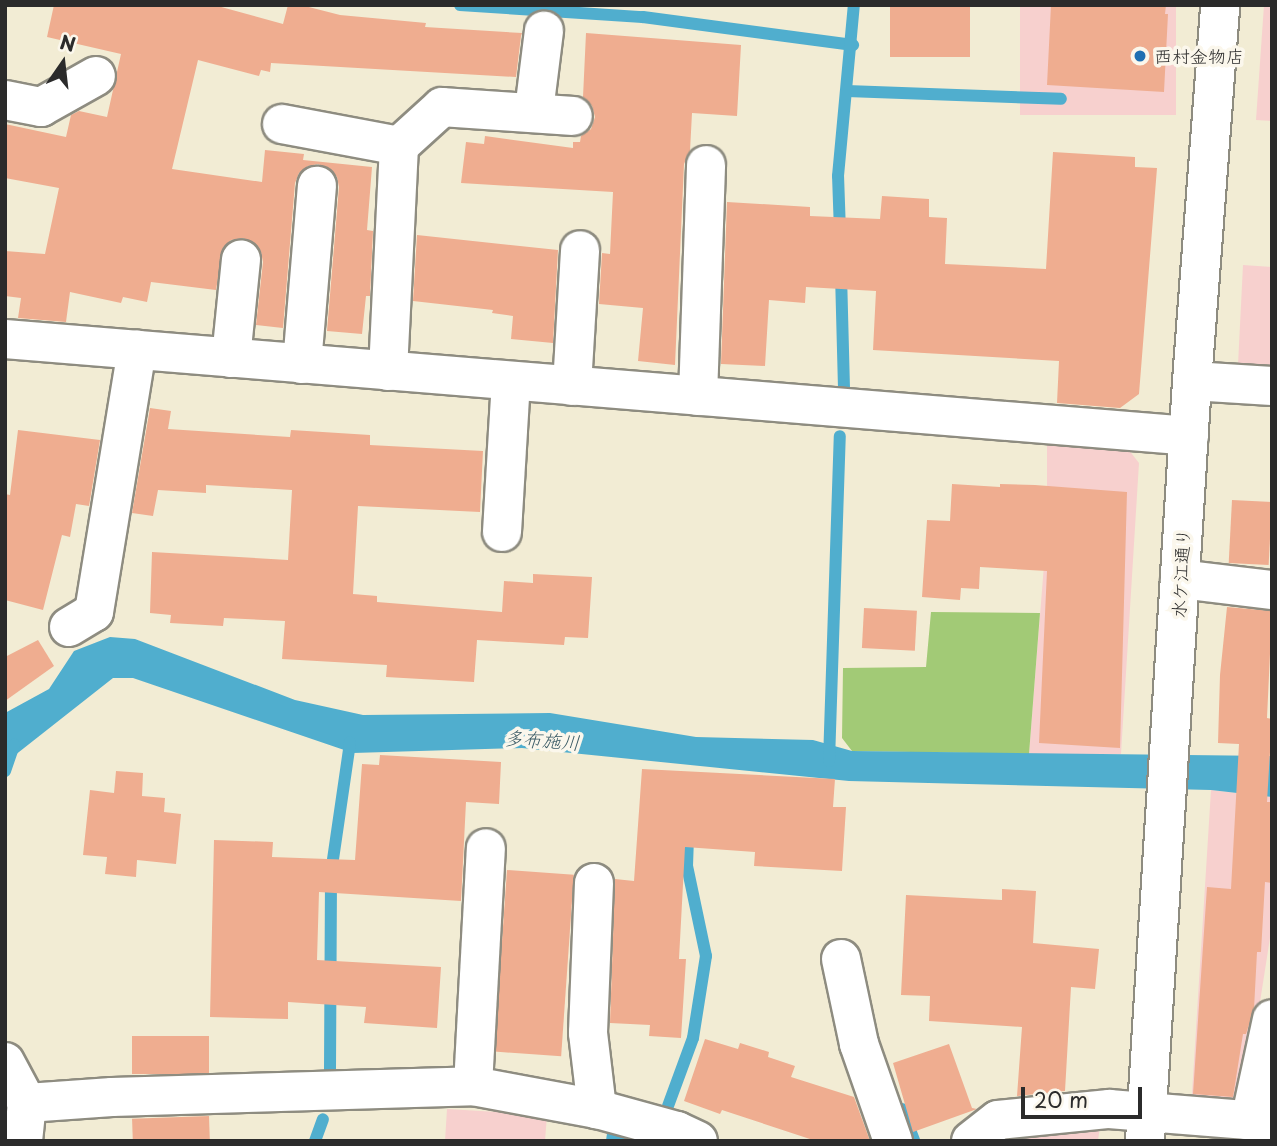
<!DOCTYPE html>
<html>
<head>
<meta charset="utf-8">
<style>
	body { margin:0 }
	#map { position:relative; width:1277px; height:1146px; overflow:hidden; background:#f2ecd4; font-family:"Playpen Sans","Klee One",sans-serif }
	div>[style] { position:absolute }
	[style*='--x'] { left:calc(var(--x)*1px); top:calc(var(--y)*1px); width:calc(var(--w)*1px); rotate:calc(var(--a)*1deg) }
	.built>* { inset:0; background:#f7d0ce; transform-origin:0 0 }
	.green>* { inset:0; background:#a2ca76 }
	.water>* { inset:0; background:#50aece }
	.stream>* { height:12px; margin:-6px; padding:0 6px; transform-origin:6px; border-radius:6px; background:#50aece }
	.building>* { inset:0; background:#efad90; transform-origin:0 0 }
	.roads { filter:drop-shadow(2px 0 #8e8c80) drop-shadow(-2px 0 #8e8c80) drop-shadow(0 2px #8e8c80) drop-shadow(0 -2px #8e8c80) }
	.minor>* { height:38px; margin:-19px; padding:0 19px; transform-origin:19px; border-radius:19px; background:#fff }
	.primary>* { height:38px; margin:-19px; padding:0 19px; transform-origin:19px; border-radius:19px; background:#fff }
	.dots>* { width:19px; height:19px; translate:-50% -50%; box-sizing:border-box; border:4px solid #fbf7ec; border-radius:50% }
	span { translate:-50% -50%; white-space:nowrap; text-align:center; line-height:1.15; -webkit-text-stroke:7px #fbf7ec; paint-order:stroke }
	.poi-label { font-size:18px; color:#2b2b2b }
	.left { translate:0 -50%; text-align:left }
	.street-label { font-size:18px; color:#2b2b2b }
	.water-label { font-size:19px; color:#385964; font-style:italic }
	.frame { position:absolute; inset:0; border:7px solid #2b2b2b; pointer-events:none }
	.north { position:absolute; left:28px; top:28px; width:70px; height:70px; -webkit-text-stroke:5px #fbf7ec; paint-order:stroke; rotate:14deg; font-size:19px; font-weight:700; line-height:28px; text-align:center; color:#2b2b2b }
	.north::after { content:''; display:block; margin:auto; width:24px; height:32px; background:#2b2b2b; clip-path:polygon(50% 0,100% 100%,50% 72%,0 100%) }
	.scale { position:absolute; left:1021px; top:1087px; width:121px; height:32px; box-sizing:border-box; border:4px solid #2b2b2b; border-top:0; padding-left:9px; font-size:21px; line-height:24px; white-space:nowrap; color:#2b2b2b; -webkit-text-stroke:5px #fbf7ec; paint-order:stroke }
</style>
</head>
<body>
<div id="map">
	<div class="built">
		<i style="left:1020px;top:5px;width:156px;height:110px"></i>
		<i style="clip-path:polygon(1264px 5px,1272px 5px,1272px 121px,1256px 120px)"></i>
		<i style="clip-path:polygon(1243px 265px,1272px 267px,1272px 379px,1238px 365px)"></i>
		<i style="clip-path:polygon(1047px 436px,1125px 445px,1139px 463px,1121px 754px,1029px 754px,1047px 527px)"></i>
		<i style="clip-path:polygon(1211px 790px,1272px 797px,1272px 925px,1243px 1111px,1191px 1109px)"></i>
		<i style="clip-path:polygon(447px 1109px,547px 1115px,545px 1141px,445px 1141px)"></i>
		<i style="clip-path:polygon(1101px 1118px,1098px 1141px,986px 1141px)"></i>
	</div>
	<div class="green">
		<i style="clip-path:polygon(931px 612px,1040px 613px,1029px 754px,852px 751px,842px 738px,843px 668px,926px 667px)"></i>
	</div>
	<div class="water">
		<i style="clip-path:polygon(110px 637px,135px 639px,295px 700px,363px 715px,550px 713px,696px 737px,813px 740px,852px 751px,1272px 756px,1272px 797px,1211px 790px,849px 781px,522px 748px,353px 753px,133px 678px,113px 678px,5px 763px,5px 713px,49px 689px,74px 651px)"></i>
	</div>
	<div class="stream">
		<i style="--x:460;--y:5;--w:183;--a:3.8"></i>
		<i style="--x:643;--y:17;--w:212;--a:7.6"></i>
		<i style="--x:847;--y:91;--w:214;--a:2.1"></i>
		<i style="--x:840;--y:232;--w:56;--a:-92"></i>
		<i style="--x:838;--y:176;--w:172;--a:-84.7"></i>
		<i style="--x:841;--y:274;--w:116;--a:88.5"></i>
		<i style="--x:829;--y:761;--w:325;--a:-88.1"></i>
		<i style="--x:5;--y:771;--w:28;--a:-71"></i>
		<i style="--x:330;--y:1069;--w:196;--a:-89.7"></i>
		<i style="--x:331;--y:873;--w:132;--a:-81.7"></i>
		<i style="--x:668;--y:1106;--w:72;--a:-69.8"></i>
		<i style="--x:693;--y:1038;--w:83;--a:-81"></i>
		<i style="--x:706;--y:956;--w:92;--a:-101.9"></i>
		<i style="--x:687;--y:866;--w:34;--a:-88"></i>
		<i style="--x:902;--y:1109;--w:34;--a:69"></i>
		<i style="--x:315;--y:1141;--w:23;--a:-70"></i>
		<i style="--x:612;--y:1141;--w:7;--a:-82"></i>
		<i style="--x:613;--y:1134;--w:29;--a:14"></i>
	</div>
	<div class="building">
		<i style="clip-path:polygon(54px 5px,214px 5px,283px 24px,288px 5px,301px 5px,340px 15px,426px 23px,425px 27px,522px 33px,521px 36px,516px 77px,271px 63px,270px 72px,261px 70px,259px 76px,198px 60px,172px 169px,262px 182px,265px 150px,304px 154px,303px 160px,372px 167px,367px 230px,373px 231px,370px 296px,366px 296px,362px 334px,327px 331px,339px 187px,337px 177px,330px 169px,318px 164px,308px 166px,299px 173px,295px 183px,283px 328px,256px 325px,263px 262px,261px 252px,254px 243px,243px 238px,231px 240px,223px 248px,216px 290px,151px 282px,147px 302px,123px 297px,121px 303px,70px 292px,66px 322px,18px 318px,21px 298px,5px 296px,5px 251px,45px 254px,59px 188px,5px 178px,5px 124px,66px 137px,71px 115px,79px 111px,107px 117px,121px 54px,47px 37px)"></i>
		<i style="left:890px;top:5px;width:80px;height:52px"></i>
		<i style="clip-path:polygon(1051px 5px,1166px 5px,1165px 14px,1168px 14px,1164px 92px,1047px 85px)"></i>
		<i style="clip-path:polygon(586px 33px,741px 45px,737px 116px,692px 113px,690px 151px,684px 164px,675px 365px,638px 361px,643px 308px,599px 304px,602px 253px,610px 254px,613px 192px,461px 183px,466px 142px,484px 144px,485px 136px,573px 148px,573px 142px,580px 142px,581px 136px,591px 129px,595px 117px,592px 106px,583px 97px)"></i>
		<i style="clip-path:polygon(1053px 152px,1135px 157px,1135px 167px,1157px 168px,1139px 394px,1120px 408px,1057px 403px,1059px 361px,873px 350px,876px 291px,806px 287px,805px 303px,769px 300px,765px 366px,721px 364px,727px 202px,810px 207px,810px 216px,880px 219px,882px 196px,929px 199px,929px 217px,947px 218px,945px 264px,1046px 269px)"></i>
		<i style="clip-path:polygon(417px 235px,558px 250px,553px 343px,511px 339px,513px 316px,492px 313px,493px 310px,413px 301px)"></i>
		<i style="clip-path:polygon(150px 408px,171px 411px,168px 429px,290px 437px,291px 430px,370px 435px,370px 445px,483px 451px,480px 512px,358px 506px,353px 594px,377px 596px,377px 602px,502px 612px,504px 581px,533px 583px,533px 574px,592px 577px,588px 638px,565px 637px,564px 645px,477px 640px,474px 682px,386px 677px,387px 665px,282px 659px,285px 621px,224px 618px,223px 626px,170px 623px,171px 615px,150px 613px,152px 552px,288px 560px,292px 490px,206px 485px,206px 493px,158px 490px,153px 516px,132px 513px)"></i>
		<i style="clip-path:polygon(18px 430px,100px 440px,89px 506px,76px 504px,70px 537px,62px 535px,43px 610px,5px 600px,5px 494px,10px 495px)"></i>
		<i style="clip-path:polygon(952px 484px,1000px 487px,1000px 484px,1035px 485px,1127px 492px,1120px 748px,1039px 743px,1047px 571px,980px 567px,979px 589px,961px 588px,960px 600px,922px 597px,927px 520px,950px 521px)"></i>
		<i style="left:1232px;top:500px;width:40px;height:63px;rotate:3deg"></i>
		<i style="clip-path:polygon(1227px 607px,1272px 611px,1267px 718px,1272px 719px,1267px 802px,1272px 802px,1272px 883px,1265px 882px,1261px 952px,1257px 952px,1254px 1009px,1246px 1034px,1243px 1034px,1233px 1097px,1193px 1094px,1207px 887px,1231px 889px,1239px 744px,1218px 743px,1220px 675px)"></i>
		<i style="left:864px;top:608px;width:53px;height:40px;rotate:3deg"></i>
		<i style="clip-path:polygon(38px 640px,54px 666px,5px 701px,5px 657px)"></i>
		<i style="clip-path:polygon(380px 755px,501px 762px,499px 804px,466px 802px,461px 901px,319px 892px,317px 960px,441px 967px,437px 1028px,364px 1023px,366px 1007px,288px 1002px,288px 1019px,210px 1017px,214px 840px,273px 842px,272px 857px,355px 860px,362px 764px,379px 765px)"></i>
		<i style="clip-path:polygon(642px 769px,835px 779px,833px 807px,846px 807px,842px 871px,754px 866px,755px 852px,685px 847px,679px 959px,686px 959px,681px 1038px,649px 1036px,650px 1025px,610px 1023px,615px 879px,634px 881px)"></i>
		<i style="clip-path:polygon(116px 771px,143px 773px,142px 796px,165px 798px,164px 812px,181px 814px,176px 864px,137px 860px,136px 877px,105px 874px,107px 857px,83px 855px,90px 790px,114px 793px)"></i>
		<i style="left:507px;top:870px;width:67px;height:182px;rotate:4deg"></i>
		<i style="clip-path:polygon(1002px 889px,1036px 891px,1033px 943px,1099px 949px,1095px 989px,1071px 987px,1065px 1091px,1017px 1096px,1022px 1027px,929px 1021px,930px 996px,901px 995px,906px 895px,1002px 900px)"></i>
		<i style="left:132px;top:1036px;width:77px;height:38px"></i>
		<i style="clip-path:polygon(705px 1039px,738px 1049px,740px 1043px,769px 1052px,768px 1057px,795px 1066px,791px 1077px,854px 1097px,870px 1141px,816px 1141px,722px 1110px,720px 1114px,684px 1101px)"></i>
		<i style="clip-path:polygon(949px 1044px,972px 1108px,977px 1109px,913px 1132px,893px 1063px)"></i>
		<i style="left:209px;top:1116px;width:25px;height:77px;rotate:88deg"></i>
	</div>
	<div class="roads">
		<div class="minor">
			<i style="--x:5;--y:100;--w:37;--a:11"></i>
			<i style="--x:41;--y:107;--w:63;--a:-29.4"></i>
			<i style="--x:534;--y:111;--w:81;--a:-82.9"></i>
			<i style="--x:282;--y:124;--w:119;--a:10.6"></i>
			<i style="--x:5;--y:339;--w:1188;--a:4.68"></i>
			<i style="--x:231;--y:358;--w:99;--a:-84.2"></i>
			<i style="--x:302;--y:364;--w:179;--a:-85.2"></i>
			<i style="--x:388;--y:371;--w:225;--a:-87.2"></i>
			<i style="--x:399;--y:146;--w:58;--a:-42.2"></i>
			<i style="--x:442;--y:107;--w:131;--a:3.9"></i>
			<i style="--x:1192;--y:381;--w:80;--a:3.6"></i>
			<i style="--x:572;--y:386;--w:136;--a:-86.6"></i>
			<i style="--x:698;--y:396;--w:231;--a:-88"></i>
			<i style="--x:502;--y:532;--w:151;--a:-86.6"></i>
			<i style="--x:1180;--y:579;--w:93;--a:6.8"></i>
			<i style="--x:69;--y:627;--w:29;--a:-31"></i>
			<i style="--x:94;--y:612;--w:266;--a:-80.7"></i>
			<i style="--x:594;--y:883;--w:150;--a:92.3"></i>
			<i style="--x:588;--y:1033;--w:77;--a:83.2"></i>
			<i style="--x:841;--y:959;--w:87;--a:78"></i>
			<i style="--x:859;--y:1044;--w:103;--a:70.7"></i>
			<i style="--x:5;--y:1062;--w:47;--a:61.8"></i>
			<i style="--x:27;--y:1103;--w:38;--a:96"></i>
			<i style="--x:473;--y:1086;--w:238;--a:-86.9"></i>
			<i style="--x:27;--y:1103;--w:85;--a:-4"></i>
			<i style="--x:112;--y:1097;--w:361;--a:-1.7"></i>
			<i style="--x:473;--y:1086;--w:126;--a:10.5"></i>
			<i style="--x:597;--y:1109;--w:83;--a:15.4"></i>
			<i style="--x:677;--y:1131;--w:23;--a:25"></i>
			<i style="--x:1250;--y:1121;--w:104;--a:-77.8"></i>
			<i style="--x:971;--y:1141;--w:34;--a:-38"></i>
			<i style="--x:998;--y:1120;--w:112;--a:-5.7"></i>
			<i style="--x:1109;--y:1109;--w:164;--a:4.6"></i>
		</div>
		<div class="primary">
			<i style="--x:1145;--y:1141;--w:761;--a:-86.46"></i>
			<i style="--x:1192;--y:381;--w:377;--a:-85.7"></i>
		</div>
	</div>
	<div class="dots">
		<i style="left:1140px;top:56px;background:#1f6fb2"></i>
	</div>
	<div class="poi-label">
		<span class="left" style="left:1154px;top:56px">西村金物店</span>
	</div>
	<div class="street-label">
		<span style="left:1181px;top:573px;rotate:-87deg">水ケ江通り</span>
	</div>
	<div class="water-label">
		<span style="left:542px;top:740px;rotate:4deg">多布施川</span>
	</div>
	<div class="frame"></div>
	<div class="north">N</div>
	<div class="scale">20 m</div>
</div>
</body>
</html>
